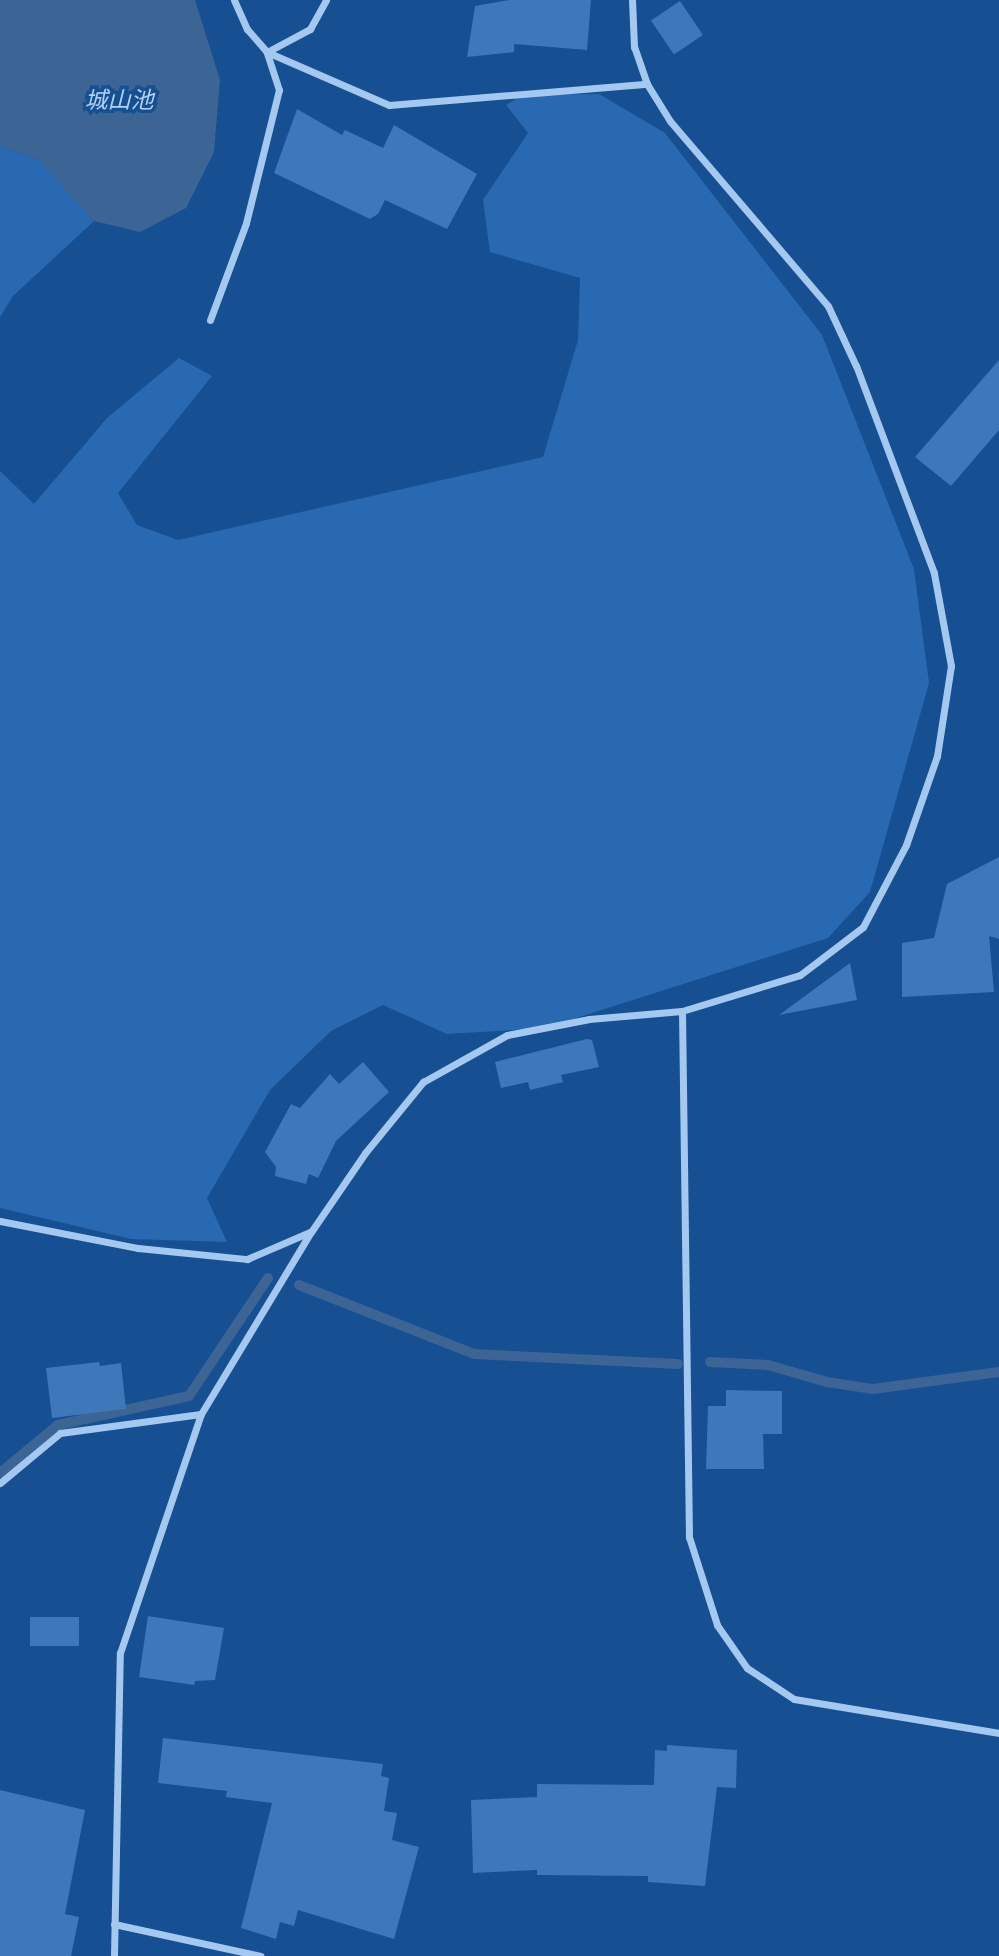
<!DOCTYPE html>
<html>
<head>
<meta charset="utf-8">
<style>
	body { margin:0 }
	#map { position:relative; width:999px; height:1956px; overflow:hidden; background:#164f92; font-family:Cabin,"Noto Sans JP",sans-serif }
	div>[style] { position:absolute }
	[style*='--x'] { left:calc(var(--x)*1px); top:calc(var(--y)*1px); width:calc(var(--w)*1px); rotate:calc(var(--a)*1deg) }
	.green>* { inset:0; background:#2869b1 }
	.water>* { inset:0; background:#3c6495 }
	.stream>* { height:10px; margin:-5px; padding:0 5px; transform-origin:5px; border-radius:5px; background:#3c6495 }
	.building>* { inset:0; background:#3e78ba; transform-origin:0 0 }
	.street>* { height:7px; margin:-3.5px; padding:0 3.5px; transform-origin:3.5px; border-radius:3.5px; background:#a5c8f1 }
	span { translate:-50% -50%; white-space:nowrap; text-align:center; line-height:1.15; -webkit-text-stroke:7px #164f92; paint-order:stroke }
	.water-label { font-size:23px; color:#b1d2f8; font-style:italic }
</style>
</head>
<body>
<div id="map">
	<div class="green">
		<i style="clip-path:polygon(599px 94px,665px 133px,822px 335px,914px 569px,929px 683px,870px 892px,828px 938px,545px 1028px,447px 1034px,383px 1005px,331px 1031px,270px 1090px,207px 1198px,227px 1242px,131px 1239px,0 1208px,0 471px,34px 504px,107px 418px,179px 358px,212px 376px,118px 493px,137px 525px,178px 540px,543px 457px,578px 340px,580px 278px,490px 252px,483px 200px,528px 133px,506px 105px,523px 95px)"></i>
		<i style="clip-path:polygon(0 146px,38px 159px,94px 221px,13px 296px,0 317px)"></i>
	</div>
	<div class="water">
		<i style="clip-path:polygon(0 0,195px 0,220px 80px,214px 152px,186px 208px,140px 232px,94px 221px,38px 159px,0 146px)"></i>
	</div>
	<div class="stream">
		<i style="--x:299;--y:1285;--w:188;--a:21.5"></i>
		<i style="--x:474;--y:1354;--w:204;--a:2.8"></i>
		<i style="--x:710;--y:1362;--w:58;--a:3"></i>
		<i style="--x:768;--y:1365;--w:61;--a:16.1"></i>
		<i style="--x:827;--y:1382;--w:47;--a:8.7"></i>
		<i style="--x:873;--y:1389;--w:127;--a:-7.7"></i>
		<i style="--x:0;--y:1473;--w:75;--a:-39.6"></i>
		<i style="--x:58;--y:1425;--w:134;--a:-12.5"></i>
		<i style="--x:189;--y:1396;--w:142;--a:-56.2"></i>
	</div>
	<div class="building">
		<i style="clip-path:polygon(509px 0,591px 0,587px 50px,514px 44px,514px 52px,467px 57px,475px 6px)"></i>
		<i style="left:680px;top:1px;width:41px;height:35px;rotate:56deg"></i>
		<i style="clip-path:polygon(297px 109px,342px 135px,345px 130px,383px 148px,394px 125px,477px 174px,447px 229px,385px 200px,378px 214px,370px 219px,274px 173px)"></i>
		<i style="clip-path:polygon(999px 360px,999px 430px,951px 486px,915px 457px)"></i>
		<i style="clip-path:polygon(999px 857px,999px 939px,989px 936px,994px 992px,902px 997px,902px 943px,934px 938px,947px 884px)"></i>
		<i style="clip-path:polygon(850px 963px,857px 1000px,779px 1015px)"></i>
		<i style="clip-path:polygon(587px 1039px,592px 1040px,599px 1067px,561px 1075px,563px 1082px,530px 1090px,528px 1082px,501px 1088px,495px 1062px)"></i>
		<i style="clip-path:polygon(363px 1062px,389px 1092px,336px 1141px,318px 1178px,309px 1174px,306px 1184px,275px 1176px,276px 1167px,265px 1152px,291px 1104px,300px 1108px,330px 1074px,339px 1084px)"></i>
		<i style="clip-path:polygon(99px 1362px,100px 1366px,121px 1363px,126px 1409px,52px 1418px,46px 1368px)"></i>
		<i style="clip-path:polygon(726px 1390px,782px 1391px,782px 1434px,763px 1434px,764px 1469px,706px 1469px,708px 1406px,726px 1406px)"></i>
		<i style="clip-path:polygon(148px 1616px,224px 1628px,215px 1680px,195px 1681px,194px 1685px,139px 1677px)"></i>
		<i style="left:30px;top:1617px;width:49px;height:29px"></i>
		<i style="clip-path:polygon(163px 1738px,383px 1764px,381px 1776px,389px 1778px,384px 1811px,397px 1813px,392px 1840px,419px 1847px,394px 1939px,298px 1910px,294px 1926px,280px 1922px,276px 1939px,241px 1928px,272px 1803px,226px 1797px,227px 1791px,158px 1783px)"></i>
		<i style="clip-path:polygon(667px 1745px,737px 1750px,736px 1788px,717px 1787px,705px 1886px,648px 1882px,648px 1876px,537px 1875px,537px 1870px,473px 1873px,471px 1800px,537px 1797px,537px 1784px,654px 1785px,655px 1750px,667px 1751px)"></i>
		<i style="clip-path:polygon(0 1790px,85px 1810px,65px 1914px,79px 1917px,71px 1956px,0 1956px)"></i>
	</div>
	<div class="street">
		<i style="--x:234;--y:0;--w:32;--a:66"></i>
		<i style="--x:247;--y:29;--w:30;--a:49"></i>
		<i style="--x:267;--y:52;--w:49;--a:-28.1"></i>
		<i style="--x:310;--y:29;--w:33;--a:-61"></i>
		<i style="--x:267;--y:52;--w:133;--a:23.5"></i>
		<i style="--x:389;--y:105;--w:259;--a:-4.7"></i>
		<i style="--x:210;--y:320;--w:103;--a:-69.6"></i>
		<i style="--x:246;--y:223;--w:137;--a:-76.1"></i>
		<i style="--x:279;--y:90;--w:40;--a:-108"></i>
		<i style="--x:682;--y:1011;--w:526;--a:89.24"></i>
		<i style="--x:689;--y:1537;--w:92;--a:72.3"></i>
		<i style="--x:717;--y:1625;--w:52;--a:55.1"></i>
		<i style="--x:747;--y:1668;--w:56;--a:33.4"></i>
		<i style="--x:794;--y:1699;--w:208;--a:9.4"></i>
		<i style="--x:0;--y:1221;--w:141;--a:11.1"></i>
		<i style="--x:138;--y:1248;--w:110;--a:5.8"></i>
		<i style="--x:247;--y:1259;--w:69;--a:-23.2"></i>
		<i style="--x:0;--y:1483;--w:78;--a:-39.8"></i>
		<i style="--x:60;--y:1433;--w:142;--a:-7.7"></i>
		<i style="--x:114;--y:1924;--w:150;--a:12.3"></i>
		<i style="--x:114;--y:1956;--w:303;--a:-88.9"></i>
		<i style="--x:120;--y:1653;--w:252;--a:-71.3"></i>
		<i style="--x:201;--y:1414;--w:213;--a:-58.9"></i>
		<i style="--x:311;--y:1232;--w:96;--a:-55.6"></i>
		<i style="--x:365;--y:1153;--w:92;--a:-50.8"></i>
		<i style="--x:423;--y:1082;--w:96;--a:-29.2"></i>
		<i style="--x:507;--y:1035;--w:84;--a:-11"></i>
		<i style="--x:589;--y:1019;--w:93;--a:-4.9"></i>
		<i style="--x:682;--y:1011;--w:123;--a:-17"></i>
		<i style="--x:800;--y:975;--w:79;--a:-37.3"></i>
		<i style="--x:863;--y:927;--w:93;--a:-62.3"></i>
		<i style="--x:906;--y:845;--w:94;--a:-70.8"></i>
		<i style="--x:937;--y:756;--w:91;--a:-81.2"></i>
		<i style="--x:951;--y:666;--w:95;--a:-100.4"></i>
		<i style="--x:934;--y:573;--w:221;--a:-110.6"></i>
		<i style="--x:856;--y:366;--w:66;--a:-115"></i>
		<i style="--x:828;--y:306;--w:243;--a:-130.5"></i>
		<i style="--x:670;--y:121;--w:44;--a:-121.9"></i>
		<i style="--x:647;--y:84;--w:39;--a:-109"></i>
		<i style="--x:634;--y:47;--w:47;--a:-92.4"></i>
	</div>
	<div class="water-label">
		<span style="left:119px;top:100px">城山池</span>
	</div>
</div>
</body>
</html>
